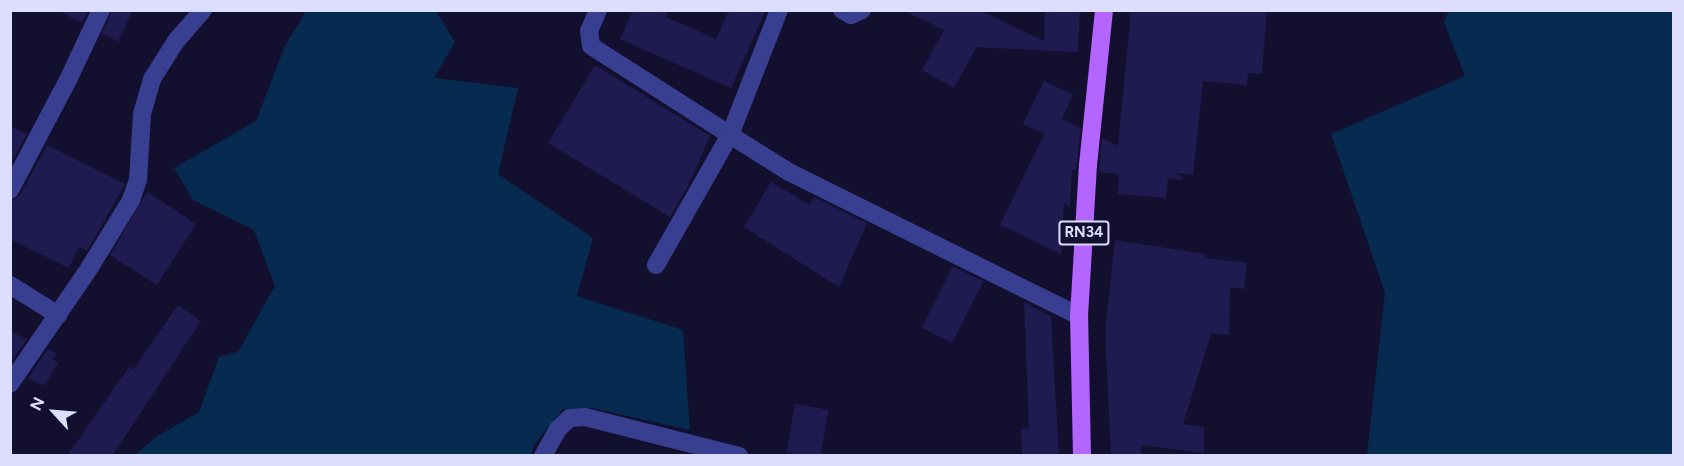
<!DOCTYPE html>
<html>
<head>
<meta charset="utf-8">
<style>
	body { margin:0 }
	#map { position:relative; width:1684px; height:466px; overflow:hidden; background:#12102e; font-family:Figtree,sans-serif }
	div>[style] { position:absolute }
	[style*='--x'] { left:calc(var(--x)*1px); top:calc(var(--y)*1px); width:calc(var(--w)*1px); rotate:calc(var(--a)*1deg) }
	.water>* { inset:0; background:#072a50 }
	.building>* { inset:0; background:#1f1b51; transform-origin:0 0 }
	.street>* { height:18px; margin:-9px; padding:0 9px; transform-origin:9px; border-radius:9px; background:#383e90 }
	.primary>* { height:18px; margin:-9px; padding:0 9px; transform-origin:9px; border-radius:9px; background:#b464ff }
	span { translate:-50% -50%; white-space:nowrap; text-align:center; line-height:1.15; -webkit-text-stroke:5px #12102e; paint-order:stroke }
	.shield-label span { padding:2px 4px; background:#12102e; border:2px solid; border-radius:4px; -webkit-text-stroke-width:0 }
	.shield-label { font-size:15px; color:#ddf; font-weight:700 }
	.frame { position:absolute; inset:0; border:12px solid #ddf; pointer-events:none }
	.north { position:absolute; left:24px; top:382px; width:60px; height:60px; -webkit-text-stroke:4px #12102e; paint-order:stroke; rotate:296deg; font-size:16px; font-weight:700; line-height:24px; text-align:center; color:#ddf }
	.north::after { content:''; display:block; margin:auto; width:21px; height:27px; background:#ddf; clip-path:polygon(50% 0,100% 100%,50% 72%,0 100%) }
</style>
</head>
<body>
<div id="map">
	<div class="water">
		<i style="clip-path:polygon(1449px 10px,1673px 11px,1673px 455px,1367px 455px,1385px 293px,1331px 134px,1465px 76px,1444px 22px)"></i>
		<i style="clip-path:polygon(306px 11px,436px 11px,455px 42px,434px 78px,518px 88px,498px 174px,593px 238px,577px 296px,683px 330px,690px 430px,592px 408px,563px 409px,534px 445px,531px 455px,134px 456px,156px 437px,199px 412px,219px 357px,238px 352px,275px 286px,254px 230px,193px 200px,174px 168px,256px 121px,285px 46px)"></i>
	</div>
	<div class="building">
		<i style="clip-path:polygon(57px 10px,88px 10px,82px 23px)"></i>
		<i style="clip-path:polygon(112px 10px,133px 10px,118px 42px,102px 33px)"></i>
		<i style="clip-path:polygon(633px 10px,669px 10px,666px 17px,716px 39px,729px 10px,766px 10px,731px 88px,620px 39px)"></i>
		<i style="clip-path:polygon(902px 10px,980px 10px,1044px 41px,1045px 10px,1080px 10px,1078px 52px,973px 47px,976px 48px,954px 88px,922px 70px,944px 30px)"></i>
		<i style="clip-path:polygon(1131px 10px,1267px 10px,1262px 74px,1248px 73px,1247px 85px,1203px 81px,1193px 175px,1173px 173px,1183px 177px,1182px 180px,1168px 178px,1166px 198px,1118px 194px,1119px 174px,1099px 172px,1102px 138px,1118px 146px)"></i>
		<i style="clip-path:polygon(595px 65px,710px 136px,687px 188px,670px 217px,548px 143px)"></i>
		<i style="clip-path:polygon(1044px 81px,1073px 95px,1062px 119px,1081px 128px,1076px 170px,1072px 170px,1070px 206px,1064px 203px,1061px 254px,1000px 225px,1044px 134px,1023px 124px)"></i>
		<i style="clip-path:polygon(10px 126px,27px 134px,10px 165px)"></i>
		<i style="clip-path:polygon(47px 145px,125px 184px,87px 251px,79px 247px,69px 268px,10px 239px,10px 201px,20px 195px)"></i>
		<i style="clip-path:polygon(771px 182px,810px 205px,814px 197px,867px 223px,839px 287px,744px 227px)"></i>
		<i style="clip-path:polygon(149px 193px,196px 224px,157px 285px,110px 255px,145px 195px)"></i>
		<i style="clip-path:polygon(1115px 240px,1205px 254px,1205px 258px,1247px 263px,1244px 289px,1230px 287px,1229px 335px,1211px 334px,1183px 424px,1204px 427px,1204px 453px,1141px 445px,1141px 456px,1111px 456px,1105px 331px)"></i>
		<i style="left:953px;top:266px;width:34px;height:69px;rotate:27deg"></i>
		<i style="clip-path:polygon(1024px 302px,1051px 317px,1059px 456px,1022px 456px,1021px 429px,1029px 428px)"></i>
		<i style="clip-path:polygon(178px 305px,201px 321px,112px 456px,67px 456px,129px 367px,133px 370px)"></i>
		<i style="clip-path:polygon(10px 331px,27px 339px,10px 363px)"></i>
		<i style="clip-path:polygon(48px 349px,57px 354px,53px 359px,58px 363px,44px 386px,28px 378px)"></i>
		<i style="left:795px;top:404px;width:34px;height:49px;rotate:10deg"></i>
	</div>
	<div class="street">
		<i style="--x:598;--y:10;--w:23;--a:113"></i>
		<i style="--x:589;--y:31;--w:15;--a:82"></i>
		<i style="--x:591;--y:46;--w:165;--a:32.6"></i>
		<i style="--x:730;--y:135;--w:70;--a:32.1"></i>
		<i style="--x:789;--y:172;--w:324;--a:26.4"></i>
		<i style="--x:842;--y:10;--w:10;--a:29"></i>
		<i style="--x:851;--y:15;--w:12;--a:-24"></i>
		<i style="--x:10;--y:190;--w:124;--a:-62.2"></i>
		<i style="--x:68;--y:80;--w:77;--a:-64.8"></i>
		<i style="--x:656;--y:265;--w:150;--a:-60.4"></i>
		<i style="--x:730;--y:135;--w:134;--a:-68.6"></i>
		<i style="--x:10;--y:285;--w:57;--a:32"></i>
		<i style="--x:10;--y:384;--w:142;--a:-55.6"></i>
		<i style="--x:90;--y:267;--w:79;--a:-58.5"></i>
		<i style="--x:131;--y:200;--w:21;--a:-71"></i>
		<i style="--x:138;--y:180;--w:66;--a:-86.5"></i>
		<i style="--x:142;--y:114;--w:36;--a:-74"></i>
		<i style="--x:152;--y:79;--w:45;--a:-57.7"></i>
		<i style="--x:176;--y:41;--w:41;--a:-48.9"></i>
		<i style="--x:543;--y:456;--w:31;--a:-61"></i>
		<i style="--x:558;--y:429;--w:16;--a:-43"></i>
		<i style="--x:570;--y:418;--w:15;--a:-4"></i>
		<i style="--x:585;--y:417;--w:159;--a:14.2"></i>
	</div>
	<div class="primary">
		<i style="--x:1082;--y:456;--w:140;--a:-91.2"></i>
		<i style="--x:1079;--y:316;--w:151;--a:-86.6"></i>
		<i style="--x:1088;--y:165;--w:156;--a:-84.1"></i>
	</div>
	<div class="shield-label">
		<span style="left:1084px;top:233px">RN34</span>
	</div>
	<div class="frame"></div>
	<div class="north">N</div>
</div>
</body>
</html>
